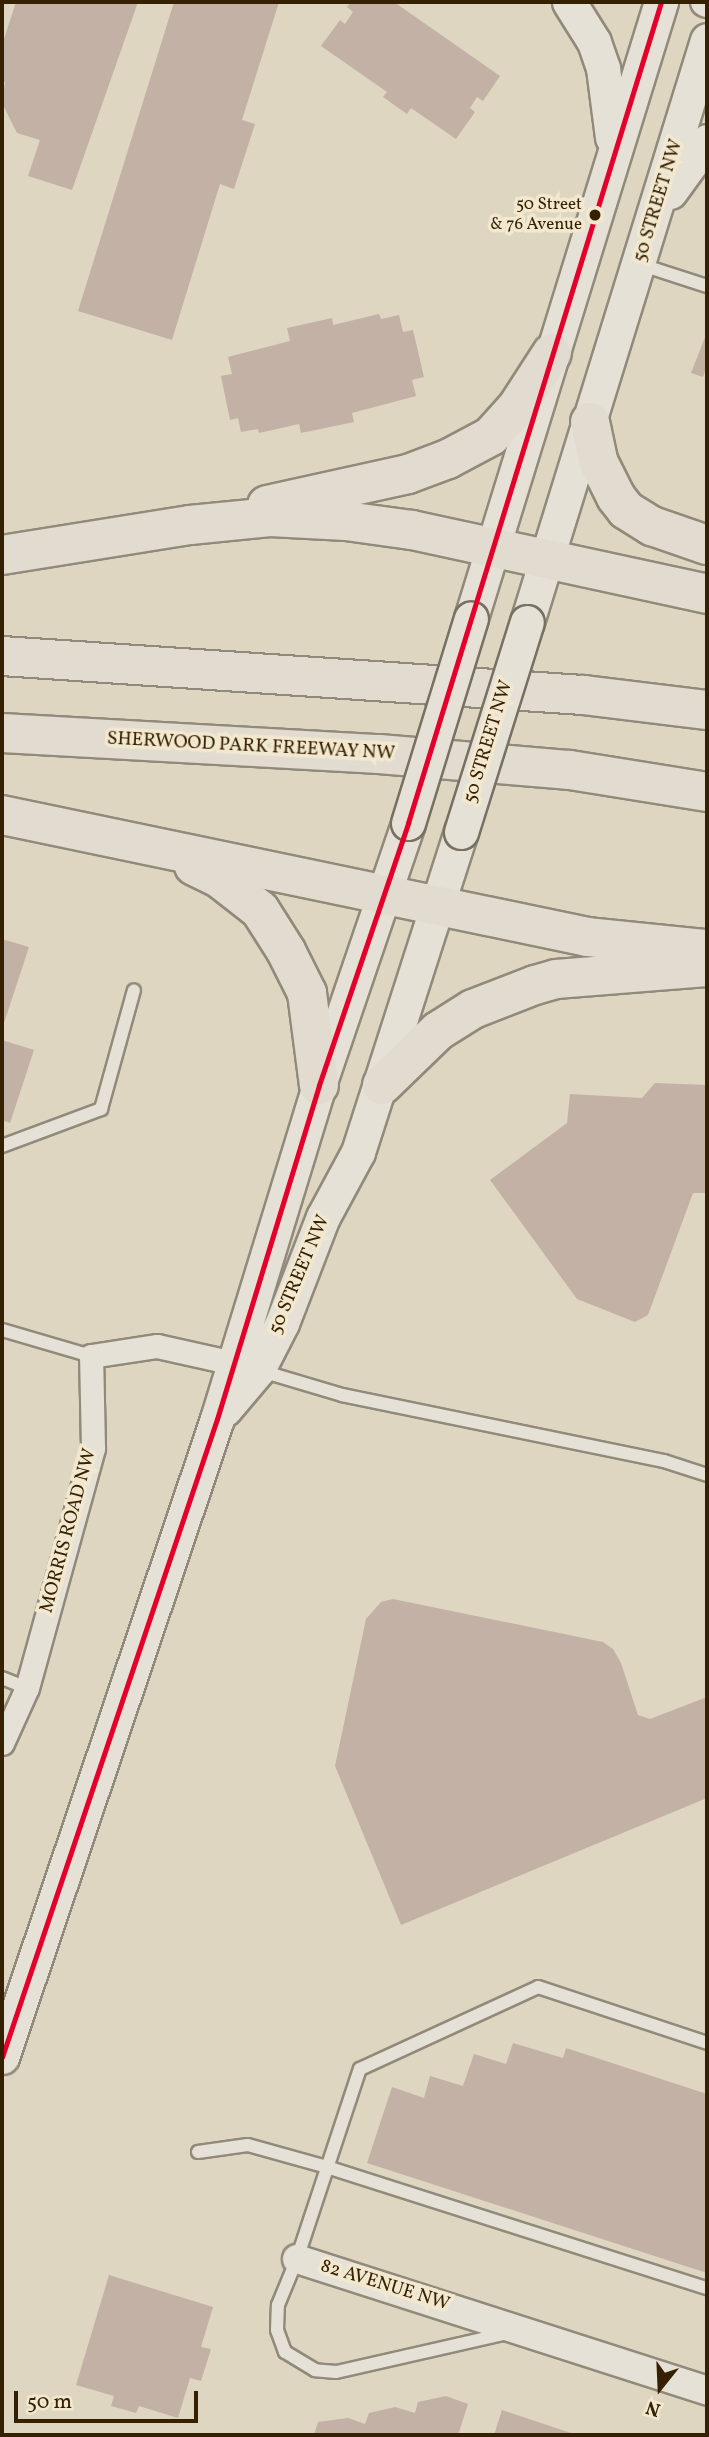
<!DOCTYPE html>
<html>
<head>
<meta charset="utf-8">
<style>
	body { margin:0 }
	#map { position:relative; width:709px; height:2437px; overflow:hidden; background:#ded6c1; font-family:Vollkorn,serif }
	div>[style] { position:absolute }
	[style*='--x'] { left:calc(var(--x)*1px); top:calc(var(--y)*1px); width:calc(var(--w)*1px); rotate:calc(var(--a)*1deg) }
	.building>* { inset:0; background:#c2b1a4 }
	.roads { filter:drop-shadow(2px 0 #918a7a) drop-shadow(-2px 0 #918a7a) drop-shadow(0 2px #918a7a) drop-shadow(0 -2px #918a7a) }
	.service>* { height:12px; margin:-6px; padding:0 6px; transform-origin:6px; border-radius:6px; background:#e5e1d6 }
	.minor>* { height:23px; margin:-11.5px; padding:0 11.5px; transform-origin:11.5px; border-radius:11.5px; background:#e5e1d6 }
	.tertiary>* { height:28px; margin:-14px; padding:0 14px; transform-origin:14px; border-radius:14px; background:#e5e1d6 }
	.secondary>* { height:33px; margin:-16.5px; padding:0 16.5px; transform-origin:16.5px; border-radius:16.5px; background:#e5e1d6 }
	.motorway>* { height:38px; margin:-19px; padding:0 19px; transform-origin:19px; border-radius:19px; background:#e1dccf }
	.bridges { filter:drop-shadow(2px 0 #787061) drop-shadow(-2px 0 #787061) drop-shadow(0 2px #787061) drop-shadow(0 -2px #787061) }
	.secondary-bridge>* { height:33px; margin:-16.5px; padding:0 16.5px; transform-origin:16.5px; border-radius:16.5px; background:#e5e1d6 }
	.bus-1>* { height:5px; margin:-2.5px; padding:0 2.5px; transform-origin:2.5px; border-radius:2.5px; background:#e4002b }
	.dots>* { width:19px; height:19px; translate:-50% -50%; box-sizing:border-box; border:4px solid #f1e8cf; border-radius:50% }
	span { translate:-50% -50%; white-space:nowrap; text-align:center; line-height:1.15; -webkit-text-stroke:7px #f1e8cf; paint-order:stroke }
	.bus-label { font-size:17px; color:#362002 }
	.right { translate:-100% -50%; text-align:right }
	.street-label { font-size:19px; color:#362002 }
	.frame { position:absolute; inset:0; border:4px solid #362002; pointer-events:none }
	.north { position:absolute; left:625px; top:2353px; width:70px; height:70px; -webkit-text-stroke:5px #f1e8cf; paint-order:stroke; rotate:198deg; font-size:19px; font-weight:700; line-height:28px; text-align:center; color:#362002 }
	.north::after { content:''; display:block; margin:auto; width:24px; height:32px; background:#362002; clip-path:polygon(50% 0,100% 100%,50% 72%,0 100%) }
	.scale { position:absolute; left:14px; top:2391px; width:184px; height:32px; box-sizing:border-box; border:4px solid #362002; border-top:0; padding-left:9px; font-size:21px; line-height:24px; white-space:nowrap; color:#362002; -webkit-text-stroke:5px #f1e8cf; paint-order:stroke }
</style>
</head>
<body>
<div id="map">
	<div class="building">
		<i style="clip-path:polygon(16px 2px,138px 2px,72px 190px,28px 176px,40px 140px,17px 133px,2px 103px,5px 82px,2px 81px,2px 45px)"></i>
		<i style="clip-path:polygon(174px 2px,279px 2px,242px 120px,255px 124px,234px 189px,220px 184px,172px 340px,78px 311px)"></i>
		<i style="clip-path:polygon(351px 2px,394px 2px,500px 76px,483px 101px,477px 97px,470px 108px,475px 112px,456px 139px,411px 108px,407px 114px,383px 97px,387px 92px,321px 46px,340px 20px,345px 24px,353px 12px,347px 7px)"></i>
		<i style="clip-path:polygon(379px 314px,381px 319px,399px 315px,403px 332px,413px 330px,424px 377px,412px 380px,416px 396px,352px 413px,354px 422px,301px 433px,299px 424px,259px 433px,258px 429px,241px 432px,238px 418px,230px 420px,221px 376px,232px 374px,228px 357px,290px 341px,287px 328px,332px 318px,333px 325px)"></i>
		<i style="clip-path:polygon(707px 332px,707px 365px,703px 377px,691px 373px)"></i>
		<i style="clip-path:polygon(2px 939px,29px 947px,2px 1029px)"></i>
		<i style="clip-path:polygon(2px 1040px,34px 1050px,10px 1123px,2px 1120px)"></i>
		<i style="clip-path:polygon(655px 1083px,707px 1085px,707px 1193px,693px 1193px,648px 1315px,635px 1322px,577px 1299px,490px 1180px,567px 1123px,570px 1094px,642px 1098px)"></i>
		<i style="clip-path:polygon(393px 1599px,603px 1642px,613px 1649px,621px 1663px,638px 1715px,650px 1719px,707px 1697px,707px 1798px,401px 1925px,335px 1766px,366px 1619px,381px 1602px)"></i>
		<i style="clip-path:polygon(513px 2043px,563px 2058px,566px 2048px,707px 2094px,707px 2273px,367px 2163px,392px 2087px,424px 2098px,430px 2076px,463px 2086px,474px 2054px,506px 2064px)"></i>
		<i style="clip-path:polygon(109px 2275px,213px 2307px,201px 2347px,211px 2349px,201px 2381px,190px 2378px,178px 2418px,139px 2406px,136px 2413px,111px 2406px,114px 2396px,76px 2385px)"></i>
		<i style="clip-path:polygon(446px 2396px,468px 2404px,458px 2435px,314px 2435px,318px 2422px,348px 2418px,365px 2424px,369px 2413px,395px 2407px,415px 2413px,418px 2402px)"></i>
		<i style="clip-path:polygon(502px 2410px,577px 2435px,494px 2435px)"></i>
	</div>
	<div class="roads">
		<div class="service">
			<i style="--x:639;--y:264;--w:71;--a:17.9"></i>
			<i style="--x:2;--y:1146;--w:106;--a:-20.5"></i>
			<i style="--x:101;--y:1109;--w:123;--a:-74.5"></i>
			<i style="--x:2;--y:1330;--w:93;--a:16.3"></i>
			<i style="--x:258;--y:1370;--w:88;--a:16.6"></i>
			<i style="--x:342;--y:1395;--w:329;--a:11.6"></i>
			<i style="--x:664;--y:1461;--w:45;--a:18"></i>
			<i style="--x:2;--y:1678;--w:27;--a:22"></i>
			<i style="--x:198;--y:2152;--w:50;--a:-8"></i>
			<i style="--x:248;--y:2145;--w:82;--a:15.6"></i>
			<i style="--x:327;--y:2167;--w:399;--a:17.7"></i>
			<i style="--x:508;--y:2333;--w:176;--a:167.2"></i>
			<i style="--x:336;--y:2372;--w:21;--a:-175"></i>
			<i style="--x:315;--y:2370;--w:35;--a:-149"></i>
			<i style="--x:285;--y:2352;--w:23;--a:-110"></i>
			<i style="--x:277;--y:2330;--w:25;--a:-88"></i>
			<i style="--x:278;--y:2305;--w:50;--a:-67.6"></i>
			<i style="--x:297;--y:2259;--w:200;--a:-71.7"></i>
			<i style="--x:360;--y:2069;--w:196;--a:-24.7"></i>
			<i style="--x:538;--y:1987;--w:178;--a:18.3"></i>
		</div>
		<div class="minor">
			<i style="--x:2;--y:1743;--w:60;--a:-65.6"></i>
			<i style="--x:27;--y:1688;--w:249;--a:-74.6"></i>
			<i style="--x:93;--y:1448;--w:92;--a:-91.2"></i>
			<i style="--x:91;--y:1356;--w:67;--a:-8.6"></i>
			<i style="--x:157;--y:1346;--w:92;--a:12.5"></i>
		</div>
		<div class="tertiary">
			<i style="--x:705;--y:2;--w:2;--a:27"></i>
			<i style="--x:297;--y:2259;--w:431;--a:17.8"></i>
		</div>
		<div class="secondary">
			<i style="--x:569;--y:2;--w:47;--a:58"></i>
			<i style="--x:594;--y:42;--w:28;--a:71"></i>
			<i style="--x:603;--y:68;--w:70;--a:82.6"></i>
			<i style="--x:670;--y:192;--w:63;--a:-54"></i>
			<i style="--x:471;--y:618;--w:645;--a:-72.86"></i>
			<i style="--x:527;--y:622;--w:609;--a:-72.81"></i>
			<i style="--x:225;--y:1409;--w:51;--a:-49.8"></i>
			<i style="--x:258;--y:1370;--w:53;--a:-62.9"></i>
			<i style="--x:282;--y:1323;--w:114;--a:-68.9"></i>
			<i style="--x:323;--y:1217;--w:74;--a:-61.7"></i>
			<i style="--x:358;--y:1152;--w:336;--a:-72.2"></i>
			<i style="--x:2;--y:2057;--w:673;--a:-71.38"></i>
			<i style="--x:217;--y:1419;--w:349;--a:-73"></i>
			<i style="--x:319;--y:1085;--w:277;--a:-71.2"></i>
		</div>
		<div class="motorway">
			<i style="--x:590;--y:422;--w:40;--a:78"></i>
			<i style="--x:598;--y:461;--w:40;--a:63.4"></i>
			<i style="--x:616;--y:497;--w:16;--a:52"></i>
			<i style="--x:626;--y:510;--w:31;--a:32"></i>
			<i style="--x:652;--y:526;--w:58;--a:19.1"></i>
			<i style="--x:267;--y:505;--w:144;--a:-12.4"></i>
			<i style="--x:408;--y:474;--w:43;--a:-20.6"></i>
			<i style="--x:448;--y:459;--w:49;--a:-28.1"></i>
			<i style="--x:491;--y:436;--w:39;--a:-48"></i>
			<i style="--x:517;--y:407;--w:64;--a:-57.1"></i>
			<i style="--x:2;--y:555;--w:190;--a:-9.1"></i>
			<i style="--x:190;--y:525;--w:80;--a:-5.7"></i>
			<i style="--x:270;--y:517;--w:76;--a:3"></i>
			<i style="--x:346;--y:521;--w:67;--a:7.8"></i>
			<i style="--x:412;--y:530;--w:302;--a:12.2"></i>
			<i style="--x:2;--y:656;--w:582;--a:3.84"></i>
			<i style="--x:583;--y:695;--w:125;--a:6.9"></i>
			<i style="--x:2;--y:733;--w:378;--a:3.2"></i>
			<i style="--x:379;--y:754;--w:192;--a:4.8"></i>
			<i style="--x:570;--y:770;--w:139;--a:9.1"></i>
			<i style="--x:2;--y:815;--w:599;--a:11.76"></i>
			<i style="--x:588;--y:937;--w:120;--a:5.8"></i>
			<i style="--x:194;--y:866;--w:28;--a:26"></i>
			<i style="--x:219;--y:878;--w:52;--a:38"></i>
			<i style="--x:260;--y:910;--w:49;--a:57.6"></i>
			<i style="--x:286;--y:951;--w:47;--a:63.4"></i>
			<i style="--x:307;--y:993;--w:93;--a:82.6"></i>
			<i style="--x:382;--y:1085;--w:78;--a:-44"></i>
			<i style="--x:438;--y:1031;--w:41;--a:-32.2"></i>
			<i style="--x:473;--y:1009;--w:66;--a:-21.2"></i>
			<i style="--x:535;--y:985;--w:22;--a:-16"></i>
			<i style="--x:556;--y:979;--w:151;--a:-4.5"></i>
		</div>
	</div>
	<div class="bridges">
		<div class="secondary-bridge">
			<i style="--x:408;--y:823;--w:214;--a:-72.9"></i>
			<i style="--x:461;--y:832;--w:220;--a:-72.6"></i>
		</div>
	</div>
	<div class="bus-1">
		<i style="--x:2;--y:2057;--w:673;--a:-71.38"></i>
		<i style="--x:217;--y:1419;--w:349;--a:-73"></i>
		<i style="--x:319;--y:1085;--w:277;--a:-71.2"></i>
		<i style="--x:408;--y:823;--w:859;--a:-72.87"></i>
	</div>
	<div class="dots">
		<i style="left:595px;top:215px;background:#362002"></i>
	</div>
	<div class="bus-label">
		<span class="right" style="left:582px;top:215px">50 Street<br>&amp; 76 Avenue</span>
	</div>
	<div class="street-label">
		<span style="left:659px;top:201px;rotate:-73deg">50 STREET NW</span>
		<span style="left:489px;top:742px;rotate:-73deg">50 STREET NW</span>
		<span style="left:251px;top:747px;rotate:3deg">SHERWOOD PARK FREEWAY NW</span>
		<span style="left:300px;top:1275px;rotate:-67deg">50 STREET NW</span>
		<span style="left:69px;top:1531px;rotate:-75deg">MORRIS ROAD NW</span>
		<span style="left:385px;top:2286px;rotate:17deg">82 AVENUE NW</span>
	</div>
	<div class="frame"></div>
	<div class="north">N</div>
	<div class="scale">50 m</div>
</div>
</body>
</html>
